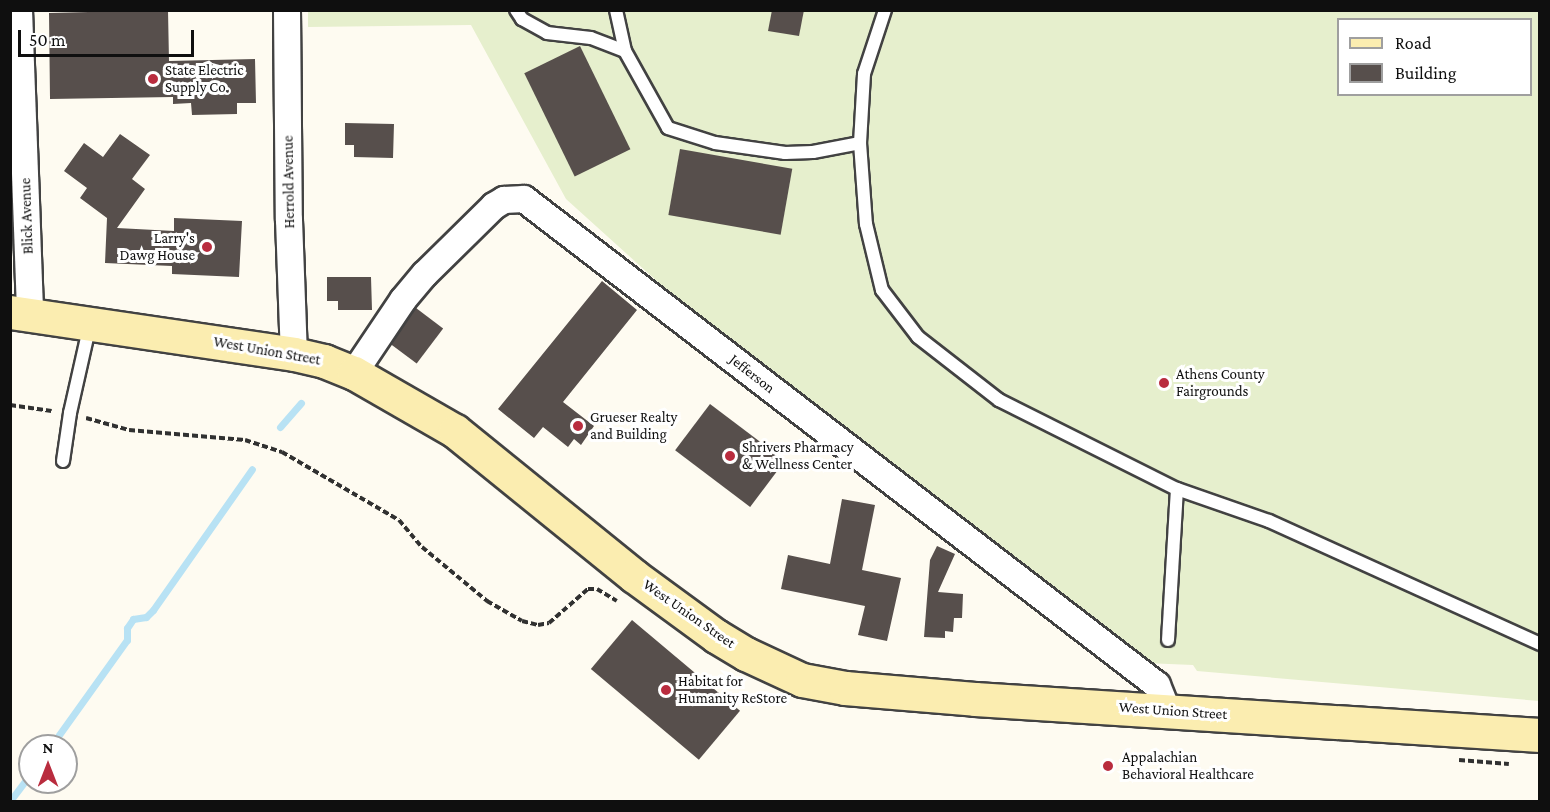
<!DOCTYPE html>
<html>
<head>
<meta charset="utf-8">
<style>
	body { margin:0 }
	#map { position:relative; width:1550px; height:812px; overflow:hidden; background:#fefbf1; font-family:"Crimson Pro",serif }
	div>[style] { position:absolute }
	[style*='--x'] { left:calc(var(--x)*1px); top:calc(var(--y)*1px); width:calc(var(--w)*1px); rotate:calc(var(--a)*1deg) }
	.pitch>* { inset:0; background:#e6efcd }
	.stream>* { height:7px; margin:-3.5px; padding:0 3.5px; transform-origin:3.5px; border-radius:3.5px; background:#b8e2f4 }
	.building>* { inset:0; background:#574f4c; transform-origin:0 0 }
	.path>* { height:4px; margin-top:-2px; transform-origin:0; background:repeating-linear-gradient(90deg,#313131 0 6px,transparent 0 9px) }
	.roads { filter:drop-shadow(2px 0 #424242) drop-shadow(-2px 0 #424242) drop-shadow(0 2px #424242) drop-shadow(0 -2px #424242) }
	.service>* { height:12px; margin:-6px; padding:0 6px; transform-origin:6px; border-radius:6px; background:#fff }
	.minor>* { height:26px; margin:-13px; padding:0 13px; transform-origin:13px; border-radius:13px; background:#fff }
	.secondary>* { height:33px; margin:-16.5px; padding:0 16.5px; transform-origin:16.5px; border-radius:16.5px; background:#fbedb0 }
	.dots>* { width:16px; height:16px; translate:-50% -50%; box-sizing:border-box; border:3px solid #fff; border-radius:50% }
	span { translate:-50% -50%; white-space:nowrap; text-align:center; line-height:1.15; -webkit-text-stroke:6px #fff; paint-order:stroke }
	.poi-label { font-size:15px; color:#0f0f0f }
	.left { translate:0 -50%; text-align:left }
	.right { translate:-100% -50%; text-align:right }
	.street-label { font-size:15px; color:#0f0f0f }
	.frame { position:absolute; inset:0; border:12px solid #0f0f0f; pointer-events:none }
	.legend { position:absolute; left:1337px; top:18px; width:195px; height:78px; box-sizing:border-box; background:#fff; border:2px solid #9f9f9f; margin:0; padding:8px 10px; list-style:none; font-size:18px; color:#0f0f0f }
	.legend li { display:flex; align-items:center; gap:12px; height:30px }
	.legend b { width:30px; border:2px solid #9f9f9f }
	.north { position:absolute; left:18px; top:734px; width:60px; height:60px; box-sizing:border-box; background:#fff; border:2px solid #9f9f9f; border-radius:50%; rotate:0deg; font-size:16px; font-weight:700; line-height:24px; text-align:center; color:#0f0f0f }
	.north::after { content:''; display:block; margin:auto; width:21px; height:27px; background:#b92c3e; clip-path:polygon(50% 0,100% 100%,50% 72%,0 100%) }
	.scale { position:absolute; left:18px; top:30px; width:176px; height:27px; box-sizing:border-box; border:3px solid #0f0f0f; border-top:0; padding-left:8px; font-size:18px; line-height:21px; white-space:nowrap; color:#0f0f0f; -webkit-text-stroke:4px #fff; paint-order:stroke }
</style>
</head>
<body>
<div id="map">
	<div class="pitch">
		<i style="clip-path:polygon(evenodd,308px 10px,1539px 11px,1539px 701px,1197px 671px,1193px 665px,1145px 663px,669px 292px,566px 199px,471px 25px,308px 27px,308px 10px,1338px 20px,1530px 20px,1530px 94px,1338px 94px,1338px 20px)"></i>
	</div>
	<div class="stream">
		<i style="--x:280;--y:427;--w:32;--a:-49"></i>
		<i style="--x:51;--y:746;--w:130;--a:-54.4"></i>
		<i style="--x:127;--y:640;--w:12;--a:-90"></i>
		<i style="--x:127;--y:628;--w:11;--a:-56"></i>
		<i style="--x:133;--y:619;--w:13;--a:-9"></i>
		<i style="--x:146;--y:617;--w:10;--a:-45"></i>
		<i style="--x:153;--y:610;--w:172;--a:-54.9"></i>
		<i style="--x:10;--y:801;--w:34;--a:-53"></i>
	</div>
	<div class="building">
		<i style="clip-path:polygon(168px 10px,169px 61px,255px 59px,256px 103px,237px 103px,237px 114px,192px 115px,191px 103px,173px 104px,173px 97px,50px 99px,49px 13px)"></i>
		<i style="clip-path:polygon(772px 10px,804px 10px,799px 36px,768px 31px)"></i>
		<i style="left:580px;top:46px;width:115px;height:62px;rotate:64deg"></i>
		<i style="clip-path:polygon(345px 123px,394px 124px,393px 158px,354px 157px,354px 145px,345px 145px)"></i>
		<i style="clip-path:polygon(120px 134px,150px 155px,132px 179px,145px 189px,117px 228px,174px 231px,174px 218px,242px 221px,239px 277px,172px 274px,172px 266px,105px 263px,107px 218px,80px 198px,87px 188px,64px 171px,84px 143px,103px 157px)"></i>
		<i style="left:680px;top:149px;width:114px;height:67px;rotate:10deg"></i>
		<i style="clip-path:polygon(327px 277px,371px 277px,372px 310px,338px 310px,338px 301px,327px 301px)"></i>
		<i style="clip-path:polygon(602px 281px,637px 310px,563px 402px,594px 426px,581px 445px,574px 439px,568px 447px,543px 427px,534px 438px,498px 409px)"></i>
		<i style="left:416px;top:308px;width:34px;height:44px;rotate:37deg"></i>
		<i style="left:710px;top:404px;width:94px;height:58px;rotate:37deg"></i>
		<i style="clip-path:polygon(842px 499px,875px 505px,862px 570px,901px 578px,887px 641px,858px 635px,865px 606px,781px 589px,788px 555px,830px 564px)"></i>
		<i style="clip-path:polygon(937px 546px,955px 554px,938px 592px,963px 594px,962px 618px,954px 618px,953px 632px,945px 631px,945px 638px,924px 637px,930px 560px)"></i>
		<i style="left:632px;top:620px;width:141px;height:64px;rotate:40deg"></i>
	</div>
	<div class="path">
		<i style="--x:10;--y:405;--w:42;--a:8.1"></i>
		<i style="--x:86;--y:418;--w:45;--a:15.6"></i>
		<i style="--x:129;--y:430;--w:116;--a:4.9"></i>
		<i style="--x:245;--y:440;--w:39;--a:18"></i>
		<i style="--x:282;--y:452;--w:135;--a:30.2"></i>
		<i style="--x:399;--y:520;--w:35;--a:50"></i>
		<i style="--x:422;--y:547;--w:85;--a:39.7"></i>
		<i style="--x:487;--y:601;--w:40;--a:29.7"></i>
		<i style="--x:522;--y:621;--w:16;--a:14"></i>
		<i style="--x:538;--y:625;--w:11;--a:-10"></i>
		<i style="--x:549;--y:623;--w:52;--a:-41.1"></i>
		<i style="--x:588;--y:589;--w:9;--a:0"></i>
		<i style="--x:597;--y:589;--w:23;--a:31"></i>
		<i style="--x:1459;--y:760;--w:50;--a:4.6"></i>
	</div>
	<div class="roads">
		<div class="service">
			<i style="--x:516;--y:10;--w:11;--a:56"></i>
			<i style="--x:522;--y:19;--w:29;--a:29"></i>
			<i style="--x:547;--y:33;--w:44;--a:6.5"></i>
			<i style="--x:591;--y:38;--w:36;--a:21"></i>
			<i style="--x:616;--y:10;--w:42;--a:77.6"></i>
			<i style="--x:625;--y:51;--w:88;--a:60.8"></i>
			<i style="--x:668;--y:128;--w:49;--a:17.7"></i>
			<i style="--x:715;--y:143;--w:71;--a:8.1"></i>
			<i style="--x:785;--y:153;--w:28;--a:-2"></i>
			<i style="--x:813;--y:152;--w:48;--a:-10.8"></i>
			<i style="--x:885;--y:10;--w:67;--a:108.2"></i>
			<i style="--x:864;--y:74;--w:69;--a:93.3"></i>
			<i style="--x:860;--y:143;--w:81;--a:85.8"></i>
			<i style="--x:866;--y:224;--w:68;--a:76.4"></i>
			<i style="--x:882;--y:290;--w:59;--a:52.5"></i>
			<i style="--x:918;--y:337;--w:103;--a:37.9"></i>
			<i style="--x:999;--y:400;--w:199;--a:26.6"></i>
			<i style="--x:1177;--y:489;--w:97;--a:19.2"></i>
			<i style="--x:1269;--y:521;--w:298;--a:24.4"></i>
			<i style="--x:63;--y:461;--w:49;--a:-81.7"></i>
			<i style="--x:70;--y:413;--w:91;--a:-77.3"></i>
			<i style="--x:1168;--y:640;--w:151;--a:-86.6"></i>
		</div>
		<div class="minor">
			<i style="--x:19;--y:10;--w:304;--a:87.9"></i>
			<i style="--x:287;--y:10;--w:210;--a:89.5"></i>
			<i style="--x:289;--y:220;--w:134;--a:87.9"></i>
			<i style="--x:354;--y:373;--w:88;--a:-56.1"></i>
			<i style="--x:403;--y:300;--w:34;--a:-50"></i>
			<i style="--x:425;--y:274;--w:97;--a:-44.6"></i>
			<i style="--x:494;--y:206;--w:12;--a:-31"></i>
			<i style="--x:504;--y:200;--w:20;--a:-3"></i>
			<i style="--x:524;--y:199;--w:798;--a:37.52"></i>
			<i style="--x:1157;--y:685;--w:27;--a:68"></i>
		</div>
		<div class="secondary">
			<i style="--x:10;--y:312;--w:287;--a:8.4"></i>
			<i style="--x:294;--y:354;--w:31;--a:13"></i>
			<i style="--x:324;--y:361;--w:32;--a:22"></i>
			<i style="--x:354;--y:373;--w:116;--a:29.9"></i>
			<i style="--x:455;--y:431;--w:230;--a:39"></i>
			<i style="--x:634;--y:576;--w:102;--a:36.2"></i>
			<i style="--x:716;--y:636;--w:35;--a:31"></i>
			<i style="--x:746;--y:654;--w:62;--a:24.9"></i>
			<i style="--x:802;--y:680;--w:44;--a:10.5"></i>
			<i style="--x:845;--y:688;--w:130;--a:4.8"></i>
			<i style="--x:975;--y:699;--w:566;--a:3.65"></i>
		</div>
	</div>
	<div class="dots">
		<i style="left:153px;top:79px;background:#b92c3e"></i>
		<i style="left:207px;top:247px;background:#b92c3e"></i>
		<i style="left:1164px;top:383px;background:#b92c3e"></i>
		<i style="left:578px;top:426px;background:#b92c3e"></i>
		<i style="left:730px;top:456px;background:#b92c3e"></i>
		<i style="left:666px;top:690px;background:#b92c3e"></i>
		<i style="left:1108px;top:766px;background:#b92c3e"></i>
	</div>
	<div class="poi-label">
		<span class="left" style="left:165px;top:79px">State Electric<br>Supply Co.</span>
		<span class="right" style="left:195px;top:247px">Larry's<br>Dawg House</span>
		<span class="left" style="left:1176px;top:383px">Athens County<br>Fairgrounds</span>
		<span class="left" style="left:590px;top:426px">Grueser Realty<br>and Building</span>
		<span class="left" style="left:742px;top:456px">Shrivers Pharmacy<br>&amp; Wellness Center</span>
		<span class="left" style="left:678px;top:690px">Habitat for<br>Humanity ReStore</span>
		<span class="left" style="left:1122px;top:766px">Appalachian<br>Behavioral Healthcare</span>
	</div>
	<div class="street-label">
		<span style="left:289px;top:182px;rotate:-91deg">Herrold Avenue</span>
		<span style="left:27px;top:216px;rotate:-92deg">Blick Avenue</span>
		<span style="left:267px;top:351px;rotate:10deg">West Union Street</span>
		<span style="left:752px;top:374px;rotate:38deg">Jefferson</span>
		<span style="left:689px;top:614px;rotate:35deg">West Union Street</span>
		<span style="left:1173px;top:711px;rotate:4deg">West Union Street</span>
	</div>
	<div class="frame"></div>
	<ul class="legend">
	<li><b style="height:8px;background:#fbedb0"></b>Road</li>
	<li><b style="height:16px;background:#574f4c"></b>Building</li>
	</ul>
	<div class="north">N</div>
	<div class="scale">50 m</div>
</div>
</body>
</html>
